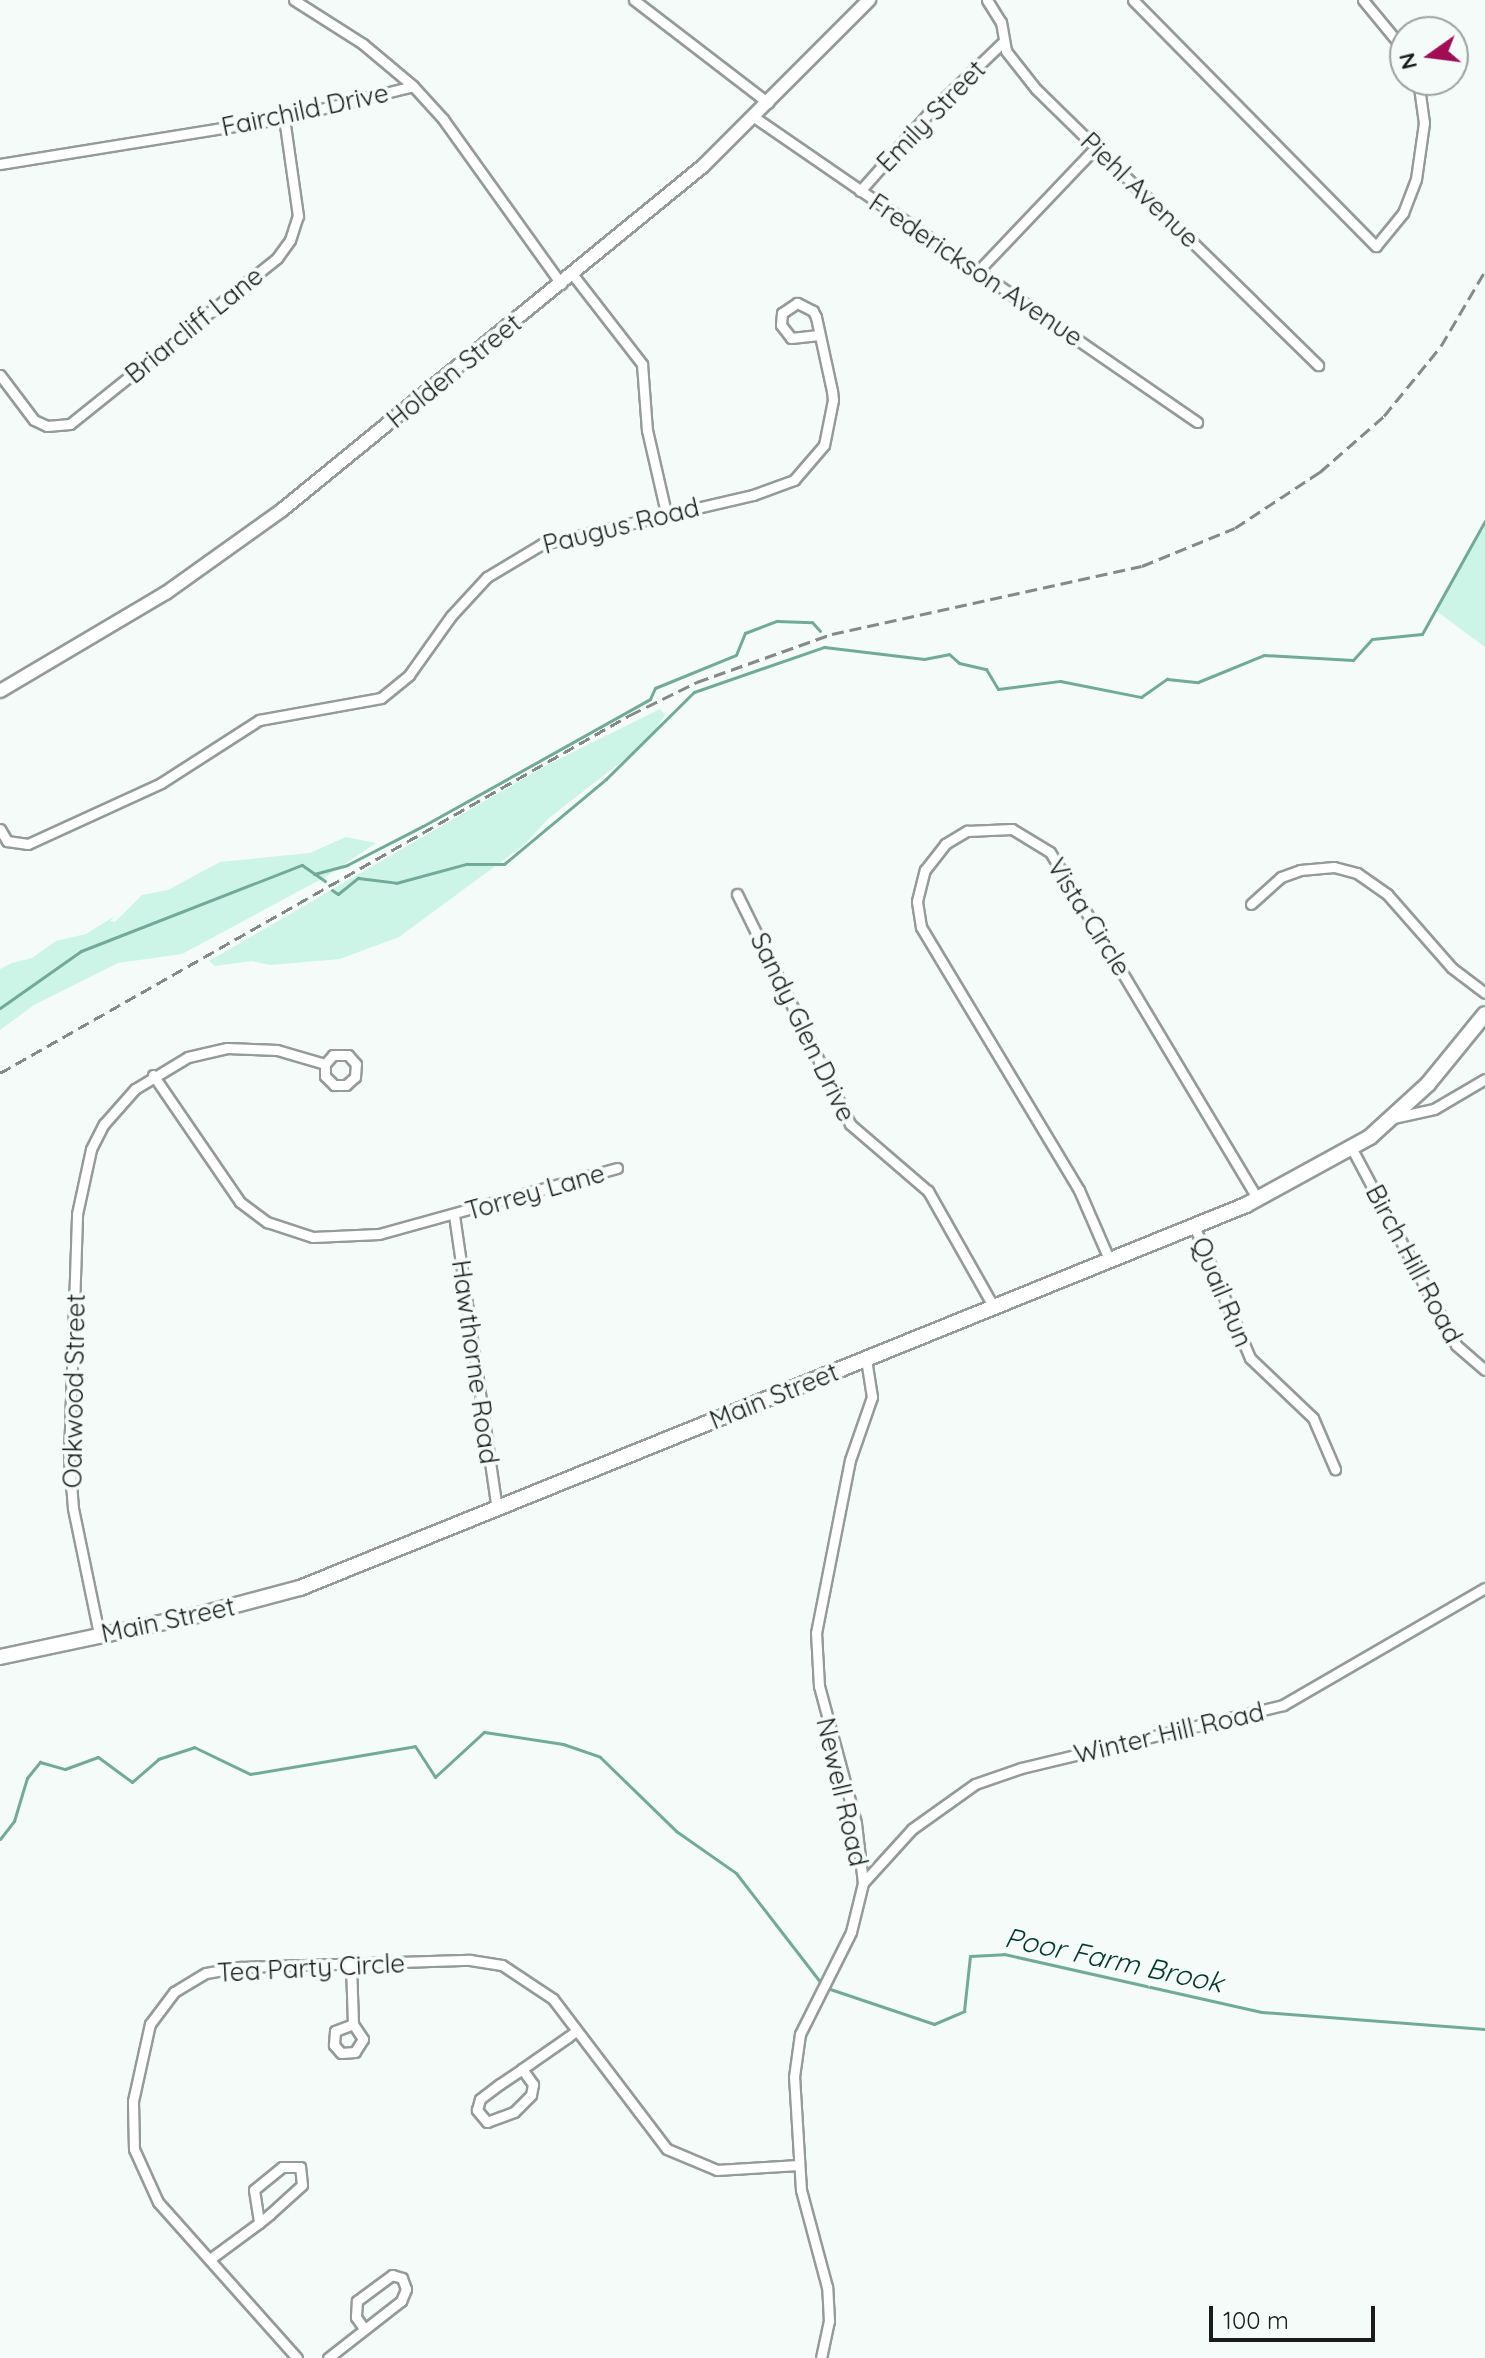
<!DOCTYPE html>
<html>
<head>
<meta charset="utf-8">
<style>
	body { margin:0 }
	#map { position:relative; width:1485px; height:2358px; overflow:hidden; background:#f4fbf8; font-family:Quicksand,sans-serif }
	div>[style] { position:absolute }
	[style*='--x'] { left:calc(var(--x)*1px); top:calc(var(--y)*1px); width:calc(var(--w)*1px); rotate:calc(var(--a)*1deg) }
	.green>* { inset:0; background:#ccf4e7 }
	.stream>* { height:3px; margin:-1.5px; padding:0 1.5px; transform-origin:1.5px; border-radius:1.5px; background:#71aa99 }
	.roads { filter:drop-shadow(2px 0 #949b98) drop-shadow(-2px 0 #949b98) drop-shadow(0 2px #949b98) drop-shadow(0 -2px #949b98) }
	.minor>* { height:9px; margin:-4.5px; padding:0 4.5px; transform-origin:4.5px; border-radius:4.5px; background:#fff }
	.secondary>* { height:12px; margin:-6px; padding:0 6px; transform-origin:6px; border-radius:6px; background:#fff }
	.primary>* { height:14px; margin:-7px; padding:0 7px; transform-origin:7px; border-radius:7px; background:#fff }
	.rail>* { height:3px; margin-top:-1.5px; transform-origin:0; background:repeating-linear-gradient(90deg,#858987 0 12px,transparent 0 18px) }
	span { translate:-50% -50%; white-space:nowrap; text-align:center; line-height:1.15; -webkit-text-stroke:8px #f4fbf8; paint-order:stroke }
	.street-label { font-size:26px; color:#1a1c1b }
	.water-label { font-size:28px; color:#00372b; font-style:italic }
	.north { position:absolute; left:1389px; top:16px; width:80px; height:80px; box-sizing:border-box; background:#f4fbf8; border:2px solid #9da2a0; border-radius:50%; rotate:256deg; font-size:22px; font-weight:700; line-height:32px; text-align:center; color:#1a1c1b }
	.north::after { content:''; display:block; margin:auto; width:28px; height:36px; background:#a00d54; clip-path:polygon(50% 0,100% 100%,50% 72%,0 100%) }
	.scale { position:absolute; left:1209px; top:2306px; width:166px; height:36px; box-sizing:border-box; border:4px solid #1a1c1b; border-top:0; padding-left:10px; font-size:24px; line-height:28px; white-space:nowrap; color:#1a1c1b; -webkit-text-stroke:6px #f4fbf8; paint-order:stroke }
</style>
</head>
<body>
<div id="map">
	<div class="green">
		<div style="clip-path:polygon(1485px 526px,1485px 647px,1435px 610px)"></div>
		<div style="clip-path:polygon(660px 709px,665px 715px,648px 741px,549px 818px,524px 845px,399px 937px,340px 959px,270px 965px,252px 961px,215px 966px,209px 961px,545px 766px)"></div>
		<div style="clip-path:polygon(346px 837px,376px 843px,327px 876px,182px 954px,118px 963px,34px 1005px,0 1030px,0 969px,12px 963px,32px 958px,56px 941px,86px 934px,115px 916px,110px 921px,115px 922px,142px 895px,168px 890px,220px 862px,310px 853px)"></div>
	</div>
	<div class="stream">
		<div style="--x:314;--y:874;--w:34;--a:-15"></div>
		<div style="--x:347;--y:865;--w:85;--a:-27.2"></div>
		<div style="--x:423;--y:826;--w:260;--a:-29.2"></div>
		<div style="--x:650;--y:699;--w:12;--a:-66"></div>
		<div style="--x:655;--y:688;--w:87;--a:-22.2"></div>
		<div style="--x:736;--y:655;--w:24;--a:-68"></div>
		<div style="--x:745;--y:633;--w:34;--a:-21"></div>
		<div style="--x:777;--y:621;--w:35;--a:2"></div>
		<div style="--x:812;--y:622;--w:12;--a:48"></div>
		<div style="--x:332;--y:890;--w:7;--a:34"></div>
		<div style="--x:338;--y:894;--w:26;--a:-39"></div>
		<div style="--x:358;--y:878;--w:38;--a:7"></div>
		<div style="--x:396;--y:883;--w:73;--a:-15.2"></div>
		<div style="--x:466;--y:864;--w:38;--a:0"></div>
		<div style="--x:504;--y:864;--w:133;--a:-39.8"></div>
		<div style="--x:606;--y:779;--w:124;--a:-44.7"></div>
		<div style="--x:694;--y:692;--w:138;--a:-19.1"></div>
		<div style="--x:824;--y:647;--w:101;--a:6.8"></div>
		<div style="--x:924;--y:659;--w:25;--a:-11"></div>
		<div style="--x:949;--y:654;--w:13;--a:42"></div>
		<div style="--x:959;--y:663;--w:28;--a:13"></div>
		<div style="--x:986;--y:669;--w:23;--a:59"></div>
		<div style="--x:998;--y:689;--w:63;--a:-7.4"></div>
		<div style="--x:1060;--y:681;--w:83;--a:11.2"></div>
		<div style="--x:1141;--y:697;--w:32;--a:-35"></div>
		<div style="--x:1167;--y:679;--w:31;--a:6"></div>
		<div style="--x:1198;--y:682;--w:71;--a:-22.2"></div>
		<div style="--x:1264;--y:655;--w:89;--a:3.2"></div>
		<div style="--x:1353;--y:660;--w:28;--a:-48"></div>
		<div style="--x:1372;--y:639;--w:50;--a:-5.7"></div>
		<div style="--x:1422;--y:634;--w:129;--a:-60.9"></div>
		<div style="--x:0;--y:1008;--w:99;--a:-35.1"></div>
		<div style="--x:81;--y:951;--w:237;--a:-21.3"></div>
		<div style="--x:302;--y:865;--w:28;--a:35"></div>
		<div style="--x:0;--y:1839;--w:23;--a:-52"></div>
		<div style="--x:14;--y:1821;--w:45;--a:-73.2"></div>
		<div style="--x:27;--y:1778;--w:21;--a:-51"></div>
		<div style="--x:40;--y:1762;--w:26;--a:16"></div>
		<div style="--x:65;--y:1769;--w:35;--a:-20"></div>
		<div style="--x:98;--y:1757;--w:42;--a:36.3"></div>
		<div style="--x:132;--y:1782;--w:35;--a:-41"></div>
		<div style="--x:158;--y:1759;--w:38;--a:-18"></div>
		<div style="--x:194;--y:1747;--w:62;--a:25.7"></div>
		<div style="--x:250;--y:1774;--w:167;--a:-9.6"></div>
		<div style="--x:415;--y:1746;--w:37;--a:57"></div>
		<div style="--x:435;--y:1777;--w:67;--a:-42.6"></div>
		<div style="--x:484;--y:1732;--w:80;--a:8.6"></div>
		<div style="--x:563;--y:1744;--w:39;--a:19"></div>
		<div style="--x:600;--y:1757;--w:106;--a:44.2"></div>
		<div style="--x:676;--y:1831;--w:73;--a:35"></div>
		<div style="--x:736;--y:1873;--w:139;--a:52.3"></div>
		<div style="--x:827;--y:1988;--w:113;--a:18.6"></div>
		<div style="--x:934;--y:2024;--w:33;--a:-23"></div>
		<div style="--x:964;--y:2011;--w:55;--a:-83.8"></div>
		<div style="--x:970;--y:1956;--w:34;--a:-3"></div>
		<div style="--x:1004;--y:1954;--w:264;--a:12.7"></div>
		<div style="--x:1262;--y:2012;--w:224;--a:4.4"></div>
	</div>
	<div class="roads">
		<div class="minor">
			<div style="--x:294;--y:0;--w:82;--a:32.5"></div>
			<div style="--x:363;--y:44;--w:65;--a:40"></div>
			<div style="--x:634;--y:0;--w:169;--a:37.5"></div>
			<div style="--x:987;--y:0;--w:26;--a:58"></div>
			<div style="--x:1001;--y:22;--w:29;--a:80"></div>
			<div style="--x:1006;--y:51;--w:48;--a:51.7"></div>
			<div style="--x:1036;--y:89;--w:395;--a:44.4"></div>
			<div style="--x:1133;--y:0;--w:346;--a:45.4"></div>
			<div style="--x:1376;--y:246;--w:43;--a:-50.7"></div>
			<div style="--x:1403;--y:213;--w:36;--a:-69"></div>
			<div style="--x:1416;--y:179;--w:57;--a:-81.9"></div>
			<div style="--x:1424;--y:123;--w:43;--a:-97.9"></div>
			<div style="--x:1363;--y:0;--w:66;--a:50.5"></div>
			<div style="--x:754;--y:117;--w:538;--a:34.55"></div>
			<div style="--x:0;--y:164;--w:288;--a:-9.2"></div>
			<div style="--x:284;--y:118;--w:133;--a:-13.9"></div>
			<div style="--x:413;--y:86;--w:45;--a:47.7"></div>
			<div style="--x:443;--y:119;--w:203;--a:54.4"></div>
			<div style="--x:860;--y:191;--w:103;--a:-48.6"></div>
			<div style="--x:928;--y:114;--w:105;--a:-43.8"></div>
			<div style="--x:978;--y:271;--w:170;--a:-46.4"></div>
			<div style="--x:573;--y:275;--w:113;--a:52.2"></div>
			<div style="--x:642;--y:364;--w:66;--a:85.7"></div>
			<div style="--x:647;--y:430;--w:85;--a:77.1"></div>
			<div style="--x:0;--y:375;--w:56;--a:52.9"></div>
			<div style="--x:34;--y:420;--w:14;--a:25"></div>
			<div style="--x:47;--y:426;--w:23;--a:-5"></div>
			<div style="--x:70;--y:424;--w:265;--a:-38.7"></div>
			<div style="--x:277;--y:258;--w:22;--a:-54"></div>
			<div style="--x:290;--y:240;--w:25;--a:-72"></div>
			<div style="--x:298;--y:216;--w:99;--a:-98.1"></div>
			<div style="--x:0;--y:829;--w:14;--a:60"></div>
			<div style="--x:7;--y:841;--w:21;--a:8"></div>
			<div style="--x:28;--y:844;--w:146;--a:-24.6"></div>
			<div style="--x:161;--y:783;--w:117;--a:-32.7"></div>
			<div style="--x:259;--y:720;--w:124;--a:-10.2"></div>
			<div style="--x:381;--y:698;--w:36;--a:-39"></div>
			<div style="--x:409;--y:675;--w:72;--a:-54.6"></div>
			<div style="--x:451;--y:616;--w:53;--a:-47.3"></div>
			<div style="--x:487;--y:577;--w:64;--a:-31"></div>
			<div style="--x:542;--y:544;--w:217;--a:-13.1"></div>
			<div style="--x:753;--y:495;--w:44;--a:-20.1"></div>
			<div style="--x:794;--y:480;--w:46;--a:-49.4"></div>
			<div style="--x:824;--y:445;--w:46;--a:-78.7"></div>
			<div style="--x:833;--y:400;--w:9;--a:-96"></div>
			<div style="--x:832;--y:391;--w:76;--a:-102.2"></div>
			<div style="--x:816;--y:317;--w:7;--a:-117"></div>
			<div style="--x:813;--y:311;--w:18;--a:-153"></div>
			<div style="--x:797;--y:303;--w:18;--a:146"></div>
			<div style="--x:782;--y:313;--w:12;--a:95"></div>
			<div style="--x:781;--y:325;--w:16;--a:52"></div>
			<div style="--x:791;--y:338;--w:28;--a:-6"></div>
			<div style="--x:737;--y:894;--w:256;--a:63.8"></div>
			<div style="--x:850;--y:1124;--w:103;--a:40.7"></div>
			<div style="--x:928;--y:1191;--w:130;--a:60.5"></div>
			<div style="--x:1251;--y:904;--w:40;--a:-42"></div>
			<div style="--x:1281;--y:877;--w:20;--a:-20"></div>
			<div style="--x:1300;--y:870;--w:34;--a:-5"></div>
			<div style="--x:1334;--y:867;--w:24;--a:15"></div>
			<div style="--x:1357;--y:873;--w:37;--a:35"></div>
			<div style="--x:1387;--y:894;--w:98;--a:48.7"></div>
			<div style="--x:1452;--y:968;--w:41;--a:37.1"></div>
			<div style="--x:153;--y:1075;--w:154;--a:55.6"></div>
			<div style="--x:240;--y:1202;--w:34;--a:37"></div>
			<div style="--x:267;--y:1222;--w:48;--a:18.1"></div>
			<div style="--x:313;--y:1237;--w:66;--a:-2.6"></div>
			<div style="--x:379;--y:1234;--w:247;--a:-15.5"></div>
			<div style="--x:1393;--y:1118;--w:42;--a:-12.4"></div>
			<div style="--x:1434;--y:1109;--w:59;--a:-30.5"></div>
			<div style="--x:1352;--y:1149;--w:222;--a:62"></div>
			<div style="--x:1456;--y:1345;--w:38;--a:41"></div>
			<div style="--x:454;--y:1215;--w:297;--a:81.7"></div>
			<div style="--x:1194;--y:1226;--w:143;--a:67"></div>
			<div style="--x:1250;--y:1358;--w:87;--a:43.6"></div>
			<div style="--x:1313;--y:1418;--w:56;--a:66.7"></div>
			<div style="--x:1109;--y:1259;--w:75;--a:-113.5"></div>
			<div style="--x:1079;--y:1190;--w:307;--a:-121"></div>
			<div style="--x:921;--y:927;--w:26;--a:-99"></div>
			<div style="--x:917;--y:901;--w:32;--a:-76"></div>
			<div style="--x:925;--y:870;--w:33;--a:-52"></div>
			<div style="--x:945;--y:844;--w:26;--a:-31"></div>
			<div style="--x:967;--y:831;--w:45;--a:-2.5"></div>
			<div style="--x:1012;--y:829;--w:44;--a:31.2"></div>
			<div style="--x:1050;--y:852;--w:405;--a:59.1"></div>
			<div style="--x:99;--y:1634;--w:129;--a:-101.7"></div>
			<div style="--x:73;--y:1508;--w:50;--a:-94.6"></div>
			<div style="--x:69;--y:1458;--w:244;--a:-88.1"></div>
			<div style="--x:77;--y:1214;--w:66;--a:-77.8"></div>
			<div style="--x:91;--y:1149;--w:28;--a:-63"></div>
			<div style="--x:104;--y:1124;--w:47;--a:-48.5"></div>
			<div style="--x:135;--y:1089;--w:62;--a:-31.1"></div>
			<div style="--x:188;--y:1057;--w:40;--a:-13"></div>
			<div style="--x:227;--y:1048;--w:50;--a:2.3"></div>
			<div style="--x:277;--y:1050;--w:50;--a:16.3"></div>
			<div style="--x:325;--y:1064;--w:12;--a:90"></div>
			<div style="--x:325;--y:1076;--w:13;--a:45"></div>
			<div style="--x:334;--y:1085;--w:12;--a:0"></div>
			<div style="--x:346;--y:1085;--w:12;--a:-42"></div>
			<div style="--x:355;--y:1077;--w:13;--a:-86"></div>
			<div style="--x:356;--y:1064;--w:12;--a:-132"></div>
			<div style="--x:348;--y:1055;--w:15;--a:180"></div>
			<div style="--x:333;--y:1055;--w:12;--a:132"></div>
			<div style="--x:863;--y:1883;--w:73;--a:-47.8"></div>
			<div style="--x:912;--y:1829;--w:77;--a:-35.5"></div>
			<div style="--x:975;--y:1784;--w:49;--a:-19.2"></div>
			<div style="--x:1021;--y:1768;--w:269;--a:-13.5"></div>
			<div style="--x:1283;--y:1705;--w:233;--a:-30.1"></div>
			<div style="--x:351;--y:1964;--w:60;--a:88.1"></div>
			<div style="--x:353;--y:2024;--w:18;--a:56"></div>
			<div style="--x:363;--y:2039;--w:15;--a:122"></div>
			<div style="--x:355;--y:2052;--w:14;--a:176"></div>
			<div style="--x:341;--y:2053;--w:11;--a:-131"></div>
			<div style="--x:334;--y:2045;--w:14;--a:-86"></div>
			<div style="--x:335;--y:2031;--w:19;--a:-21"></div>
			<div style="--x:522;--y:2069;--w:19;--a:54"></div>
			<div style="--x:533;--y:2084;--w:11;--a:100"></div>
			<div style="--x:531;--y:2095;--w:24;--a:135"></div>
			<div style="--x:514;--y:2112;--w:29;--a:160"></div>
			<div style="--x:487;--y:2122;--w:16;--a:-130"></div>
			<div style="--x:477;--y:2110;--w:11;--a:-75"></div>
			<div style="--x:480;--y:2099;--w:25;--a:-37"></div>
			<div style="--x:500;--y:2084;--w:27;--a:-34"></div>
			<div style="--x:522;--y:2069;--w:56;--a:-34.8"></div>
			<div style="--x:568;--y:2037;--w:10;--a:-37"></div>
			<div style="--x:210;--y:2259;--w:61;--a:-36.3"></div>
			<div style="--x:259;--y:2223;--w:14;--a:-39"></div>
			<div style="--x:270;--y:2214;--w:43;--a:-42.2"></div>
			<div style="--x:302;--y:2185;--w:18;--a:-96"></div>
			<div style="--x:300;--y:2167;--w:18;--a:180"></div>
			<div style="--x:282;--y:2167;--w:36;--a:141"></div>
			<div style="--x:254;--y:2190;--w:33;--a:81"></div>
			<div style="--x:297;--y:2358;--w:209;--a:-131.7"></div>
			<div style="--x:158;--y:2202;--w:58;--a:-114.4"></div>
			<div style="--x:134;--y:2149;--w:48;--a:-91.2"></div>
			<div style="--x:133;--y:2101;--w:79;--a:-77.6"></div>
			<div style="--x:150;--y:2024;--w:40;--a:-53"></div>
			<div style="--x:174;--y:1992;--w:37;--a:-31"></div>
			<div style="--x:206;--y:1973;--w:36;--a:-10"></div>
			<div style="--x:241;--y:1967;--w:229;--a:-1.8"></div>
			<div style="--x:470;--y:1960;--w:32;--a:9"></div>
			<div style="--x:502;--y:1965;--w:61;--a:33.7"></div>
			<div style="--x:553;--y:1999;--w:188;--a:52.8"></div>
			<div style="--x:667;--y:2149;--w:54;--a:22.8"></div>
			<div style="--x:717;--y:2170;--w:81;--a:-3.5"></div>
			<div style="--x:328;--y:2358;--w:93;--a:-38"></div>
			<div style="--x:401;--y:2301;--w:13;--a:-67"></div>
			<div style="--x:406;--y:2289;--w:12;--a:-110"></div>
			<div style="--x:402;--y:2278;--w:10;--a:-163"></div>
			<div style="--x:392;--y:2275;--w:44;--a:143.4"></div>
			<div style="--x:357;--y:2301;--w:16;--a:94"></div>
			<div style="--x:356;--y:2317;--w:14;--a:56"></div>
			<div style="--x:821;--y:2358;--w:38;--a:-78"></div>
			<div style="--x:829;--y:2321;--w:34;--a:-93"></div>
			<div style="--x:827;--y:2287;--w:100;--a:-105"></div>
			<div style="--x:801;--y:2190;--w:113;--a:-93.5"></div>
			<div style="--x:794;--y:2077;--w:43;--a:-82.1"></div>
			<div style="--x:800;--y:2034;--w:114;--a:-63.4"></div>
			<div style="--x:851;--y:1932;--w:50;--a:-76.2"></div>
			<div style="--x:863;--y:1883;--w:60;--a:-96.7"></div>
			<div style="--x:856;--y:1823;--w:142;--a:-105.1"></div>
			<div style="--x:819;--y:1686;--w:53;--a:-93.2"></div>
			<div style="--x:816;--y:1633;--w:176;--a:-78.9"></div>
			<div style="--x:850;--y:1460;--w:67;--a:-70.8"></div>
			<div style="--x:872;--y:1397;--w:38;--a:-99"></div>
		</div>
		<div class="secondary">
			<div style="--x:0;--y:691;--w:193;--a:-30.6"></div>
			<div style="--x:166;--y:593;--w:143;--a:-35.6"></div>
			<div style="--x:282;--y:510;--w:544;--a:-39.25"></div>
			<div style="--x:703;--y:166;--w:235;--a:-45"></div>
		</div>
		<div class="primary">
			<div style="--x:0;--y:1657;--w:207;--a:-12"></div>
			<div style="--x:202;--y:1614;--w:101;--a:-14.9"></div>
			<div style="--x:300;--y:1588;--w:1021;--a:-22.04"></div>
			<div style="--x:1246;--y:1205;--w:141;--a:-28.7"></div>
			<div style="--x:1370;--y:1137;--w:79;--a:-42.4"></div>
			<div style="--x:1428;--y:1084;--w:90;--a:-50.8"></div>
		</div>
	</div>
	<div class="rail">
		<div style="--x:0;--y:1073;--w:725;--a:-29.61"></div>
		<div style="--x:630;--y:715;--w:75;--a:-26.2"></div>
		<div style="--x:697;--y:682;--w:143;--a:-19.6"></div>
		<div style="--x:832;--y:634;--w:317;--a:-12.4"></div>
		<div style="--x:1142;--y:566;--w:100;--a:-22.2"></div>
		<div style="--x:1235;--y:528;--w:102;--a:-33.4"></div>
		<div style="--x:1320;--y:472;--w:85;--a:-41.2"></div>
		<div style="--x:1384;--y:416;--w:90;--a:-50.8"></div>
		<div style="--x:1441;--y:346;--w:87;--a:-59.6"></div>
	</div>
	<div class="street-label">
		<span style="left:305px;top:110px;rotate:-12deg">Fairchild Drive</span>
		<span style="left:931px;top:116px;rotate:-46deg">Emily Street</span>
		<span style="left:1140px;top:190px;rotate:44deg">Piehl Avenue</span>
		<span style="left:976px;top:270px;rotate:34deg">Frederickson Avenue</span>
		<span style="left:194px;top:325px;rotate:-39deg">Briarcliff Lane</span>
		<span style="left:454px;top:371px;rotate:-39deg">Holden Street</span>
		<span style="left:621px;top:526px;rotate:-14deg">Paugus Road</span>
		<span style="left:1089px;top:917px;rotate:58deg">Vista Circle</span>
		<span style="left:803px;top:1027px;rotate:64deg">Sandy Glen Drive</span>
		<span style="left:535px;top:1192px;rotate:-16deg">Torrey Lane</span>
		<span style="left:1414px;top:1264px;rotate:62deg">Birch Hill Road</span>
		<span style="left:1222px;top:1292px;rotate:67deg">Quail Run</span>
		<span style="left:475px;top:1362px;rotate:82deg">Hawthorne Road</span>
		<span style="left:74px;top:1391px;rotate:-89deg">Oakwood Street</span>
		<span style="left:774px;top:1396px;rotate:-22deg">Main Street</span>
		<span style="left:168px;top:1620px;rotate:-12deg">Main Street</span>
		<span style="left:1169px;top:1733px;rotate:-13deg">Winter Hill Road</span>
		<span style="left:842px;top:1792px;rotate:77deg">Newell Road</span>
		<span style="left:311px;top:1968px;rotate:-3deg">Tea Party Circle</span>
	</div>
	<div class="water-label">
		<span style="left:1114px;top:1960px;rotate:12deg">Poor Farm Brook</span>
	</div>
	<div class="north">N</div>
	<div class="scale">100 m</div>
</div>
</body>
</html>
